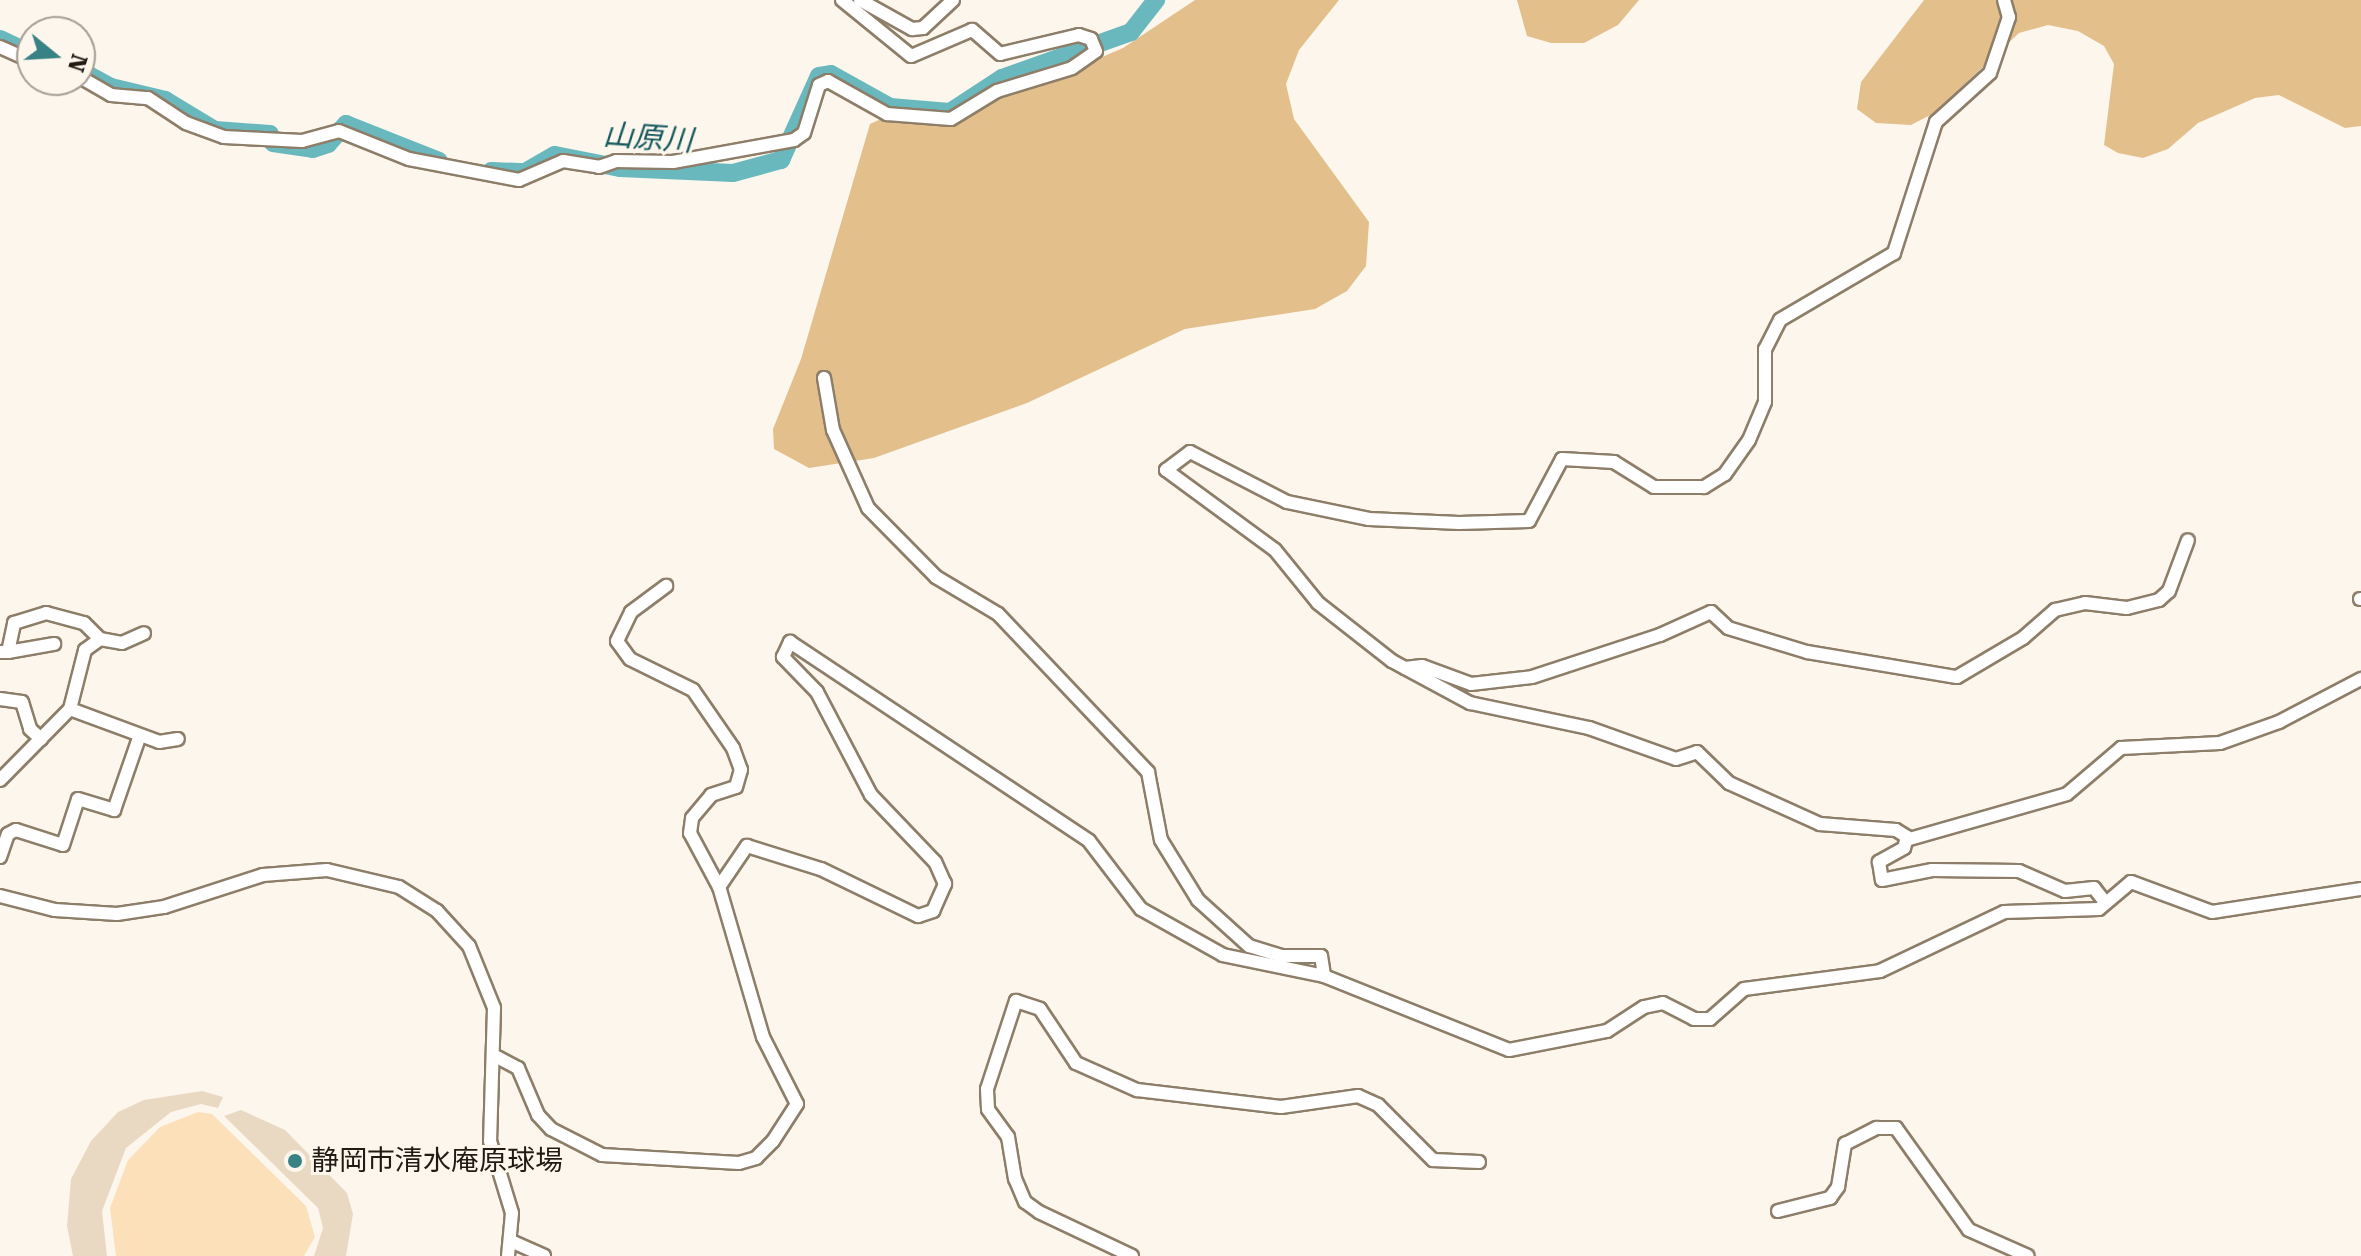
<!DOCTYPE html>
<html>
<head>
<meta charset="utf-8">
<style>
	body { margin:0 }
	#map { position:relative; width:2361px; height:1256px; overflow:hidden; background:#fdf6ed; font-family:"Roboto Serif","Noto Sans JP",serif }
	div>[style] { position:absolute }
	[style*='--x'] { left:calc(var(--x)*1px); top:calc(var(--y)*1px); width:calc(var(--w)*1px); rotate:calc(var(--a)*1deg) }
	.green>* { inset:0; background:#fce0ba }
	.forest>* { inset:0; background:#e3bf8c }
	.river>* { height:18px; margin:-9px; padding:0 9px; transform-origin:9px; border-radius:9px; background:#69b8bd }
	.building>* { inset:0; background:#ead9c2 }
	.roads { filter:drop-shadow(2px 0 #8d7e69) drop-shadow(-2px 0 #8d7e69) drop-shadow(0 2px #8d7e69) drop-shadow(0 -2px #8d7e69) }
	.minor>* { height:12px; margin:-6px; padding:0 6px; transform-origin:6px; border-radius:6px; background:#fff }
	.dots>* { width:22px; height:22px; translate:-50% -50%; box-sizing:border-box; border:4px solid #fdf6ed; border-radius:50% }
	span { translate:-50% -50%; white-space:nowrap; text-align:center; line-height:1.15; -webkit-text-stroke:6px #fdf6ed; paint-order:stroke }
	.poi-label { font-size:28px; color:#211b13 }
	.left { translate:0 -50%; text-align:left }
	.water-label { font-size:30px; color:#12575b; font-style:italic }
	.north { position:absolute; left:16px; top:16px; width:80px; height:80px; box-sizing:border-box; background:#fdf6ed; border:2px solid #a59e96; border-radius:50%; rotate:108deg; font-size:22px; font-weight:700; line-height:32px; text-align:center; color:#211b13 }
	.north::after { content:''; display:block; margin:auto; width:28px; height:36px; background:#388185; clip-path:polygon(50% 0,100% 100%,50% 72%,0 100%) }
</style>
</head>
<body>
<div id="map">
	<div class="green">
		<div style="clip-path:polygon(198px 1112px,212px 1114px,306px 1206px,315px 1237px,304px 1256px,116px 1256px,110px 1208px,128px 1160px,160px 1127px)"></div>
	</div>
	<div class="forest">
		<div style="clip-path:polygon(1195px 0,1339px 0,1299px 50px,1286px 84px,1294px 119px,1369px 222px,1366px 266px,1347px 291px,1315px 309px,1185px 329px,1027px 403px,874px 458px,809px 468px,774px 449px,773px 429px,801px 359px,870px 124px,892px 114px,1013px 95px,1123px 48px)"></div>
		<div style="clip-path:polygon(1517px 0,1639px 0,1618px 25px,1584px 43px,1551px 43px,1527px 36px)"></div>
		<div style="clip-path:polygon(1924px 0,2361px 0,2361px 126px,2345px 128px,2279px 95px,2255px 98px,2198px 123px,2168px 149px,2143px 158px,2118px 153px,2104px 145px,2114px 64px,2104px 46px,2078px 31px,2048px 25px,2019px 33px,1934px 113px,1911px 125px,1876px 123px,1857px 109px,1861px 82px)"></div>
	</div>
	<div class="river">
		<div style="--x:0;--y:39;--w:35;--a:25"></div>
		<div style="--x:80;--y:70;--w:35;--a:29"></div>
		<div style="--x:111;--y:87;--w:56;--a:13.5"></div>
		<div style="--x:165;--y:100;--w:58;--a:31"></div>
		<div style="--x:215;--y:130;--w:55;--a:4.2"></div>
		<div style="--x:270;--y:134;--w:9;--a:72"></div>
		<div style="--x:273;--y:143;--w:40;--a:8.5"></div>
		<div style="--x:313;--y:149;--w:16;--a:-18"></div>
		<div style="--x:328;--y:144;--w:27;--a:-48"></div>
		<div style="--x:346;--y:124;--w:100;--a:21.7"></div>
		<div style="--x:491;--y:171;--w:34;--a:2"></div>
		<div style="--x:525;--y:172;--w:34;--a:-30"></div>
		<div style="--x:555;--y:155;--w:66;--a:11.3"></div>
		<div style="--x:620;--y:168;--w:113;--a:2.5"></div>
		<div style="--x:733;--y:173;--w:50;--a:-15.2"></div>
		<div style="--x:781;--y:160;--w:92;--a:-65.7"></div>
		<div style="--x:819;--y:76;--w:12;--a:-9"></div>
		<div style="--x:831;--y:74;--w:68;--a:29.2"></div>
		<div style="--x:890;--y:107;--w:60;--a:4.8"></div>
		<div style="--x:950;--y:112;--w:62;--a:-33.2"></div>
		<div style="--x:1002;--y:78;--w:137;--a:-19.6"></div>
		<div style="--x:1131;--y:32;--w:41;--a:-52"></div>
	</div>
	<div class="building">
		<div style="clip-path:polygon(202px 1091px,223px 1097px,218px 1108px,201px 1104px,171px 1112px,126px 1148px,102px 1211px,107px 1256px,73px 1256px,67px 1226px,71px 1179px,91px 1141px,118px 1112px,144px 1100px)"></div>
		<div style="clip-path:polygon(241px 1110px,285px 1130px,347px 1193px,353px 1214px,346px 1256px,314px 1256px,323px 1228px,318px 1208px,224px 1116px)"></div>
	</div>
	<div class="roads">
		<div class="minor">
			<div style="--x:860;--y:0;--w:60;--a:29.1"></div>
			<div style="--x:912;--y:29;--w:11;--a:-5"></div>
			<div style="--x:923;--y:28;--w:41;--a:-43"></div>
			<div style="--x:2004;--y:0;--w:18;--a:74"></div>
			<div style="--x:2009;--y:17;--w:59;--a:108.7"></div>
			<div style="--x:1990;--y:73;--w:73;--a:137.8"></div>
			<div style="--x:1936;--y:122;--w:138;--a:107.8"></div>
			<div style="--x:1894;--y:253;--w:132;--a:149.6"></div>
			<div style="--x:1780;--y:320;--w:33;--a:117"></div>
			<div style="--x:1765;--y:349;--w:53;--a:90"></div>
			<div style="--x:1765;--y:402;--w:41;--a:112.8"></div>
			<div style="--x:1749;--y:440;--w:42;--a:125.2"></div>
			<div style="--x:1725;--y:474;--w:25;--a:148"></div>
			<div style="--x:1704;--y:487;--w:50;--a:180"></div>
			<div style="--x:1654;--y:487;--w:47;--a:-148"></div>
			<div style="--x:1614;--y:462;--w:52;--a:-176.7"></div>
			<div style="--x:1562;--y:459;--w:70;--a:118"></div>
			<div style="--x:1529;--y:521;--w:70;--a:178.4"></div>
			<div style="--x:1459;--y:523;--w:90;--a:-177.5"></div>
			<div style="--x:1369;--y:519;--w:84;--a:-168.3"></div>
			<div style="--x:1287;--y:502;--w:109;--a:-152.7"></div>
			<div style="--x:1190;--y:452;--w:30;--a:143"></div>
			<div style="--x:1166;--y:470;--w:135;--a:36.3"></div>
			<div style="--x:1275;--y:550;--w:68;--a:50.9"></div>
			<div style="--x:1318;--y:603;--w:94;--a:38.1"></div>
			<div style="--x:1392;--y:661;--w:89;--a:28.3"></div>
			<div style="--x:1470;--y:703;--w:122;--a:11.9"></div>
			<div style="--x:1589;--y:728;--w:92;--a:19.6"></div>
			<div style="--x:1676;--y:759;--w:22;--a:-18"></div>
			<div style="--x:1697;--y:752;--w:45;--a:44.1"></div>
			<div style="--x:1729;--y:783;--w:100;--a:24.3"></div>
			<div style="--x:1820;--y:824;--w:76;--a:4.5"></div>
			<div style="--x:1896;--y:830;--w:13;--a:32"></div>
			<div style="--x:1907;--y:837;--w:11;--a:105"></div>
			<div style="--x:1904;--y:848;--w:29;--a:151"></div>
			<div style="--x:1879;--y:862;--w:18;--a:81"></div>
			<div style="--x:1882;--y:880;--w:51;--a:-11.3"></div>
			<div style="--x:1932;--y:870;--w:87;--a:0.7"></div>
			<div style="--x:2019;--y:871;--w:50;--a:23.5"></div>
			<div style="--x:2065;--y:891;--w:29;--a:-6"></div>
			<div style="--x:2094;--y:888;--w:16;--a:52"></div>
			<div style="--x:0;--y:47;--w:35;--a:24"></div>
			<div style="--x:80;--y:77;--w:36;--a:30"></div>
			<div style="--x:111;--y:95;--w:37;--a:5"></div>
			<div style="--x:148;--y:98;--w:45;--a:33.3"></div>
			<div style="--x:186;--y:123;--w:40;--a:20.2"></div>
			<div style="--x:224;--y:137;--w:78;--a:2.9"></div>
			<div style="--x:302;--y:141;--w:38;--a:-15"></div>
			<div style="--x:339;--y:131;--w:75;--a:21.8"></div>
			<div style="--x:409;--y:159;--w:112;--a:10.8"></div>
			<div style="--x:519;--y:180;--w:48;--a:-23.4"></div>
			<div style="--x:563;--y:161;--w:36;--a:9"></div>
			<div style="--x:599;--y:167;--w:18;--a:-19"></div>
			<div style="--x:616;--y:161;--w:57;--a:1"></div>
			<div style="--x:673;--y:162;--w:123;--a:-10.3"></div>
			<div style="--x:794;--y:140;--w:12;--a:-35"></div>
			<div style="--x:804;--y:133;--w:50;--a:-72.6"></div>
			<div style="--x:819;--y:85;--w:10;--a:-24"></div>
			<div style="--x:828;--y:81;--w:68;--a:29.2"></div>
			<div style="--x:887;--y:114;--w:64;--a:4.5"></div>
			<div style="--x:951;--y:119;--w:54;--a:-31.3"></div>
			<div style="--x:997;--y:91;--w:78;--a:-17"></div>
			<div style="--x:1072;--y:68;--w:29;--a:-35"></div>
			<div style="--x:1096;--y:51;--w:13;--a:-113"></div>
			<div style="--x:1091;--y:39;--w:13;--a:-162"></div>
			<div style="--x:1079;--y:35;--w:81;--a:166.5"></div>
			<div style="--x:1000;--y:54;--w:37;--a:-139"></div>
			<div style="--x:972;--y:30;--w:66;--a:156.9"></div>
			<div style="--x:911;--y:56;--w:89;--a:-140.9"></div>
			<div style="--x:824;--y:378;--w:53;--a:80.2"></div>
			<div style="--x:833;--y:430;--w:85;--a:65.8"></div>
			<div style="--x:868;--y:508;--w:97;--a:45.4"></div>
			<div style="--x:936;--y:577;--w:72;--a:30.8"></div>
			<div style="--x:998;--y:614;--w:218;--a:46.5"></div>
			<div style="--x:1148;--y:772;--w:69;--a:79.2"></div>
			<div style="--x:1161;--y:840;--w:70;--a:58.3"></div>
			<div style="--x:1198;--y:900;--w:69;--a:42"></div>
			<div style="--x:1249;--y:946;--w:34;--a:17"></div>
			<div style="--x:1282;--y:956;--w:39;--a:0"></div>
			<div style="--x:1321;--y:956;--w:20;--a:81"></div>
			<div style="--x:2360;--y:599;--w:1;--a:0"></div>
			<div style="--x:0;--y:652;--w:8;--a:0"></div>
			<div style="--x:8;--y:652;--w:30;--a:-78"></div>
			<div style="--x:14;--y:623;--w:34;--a:-17"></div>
			<div style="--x:46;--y:613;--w:39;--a:15"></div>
			<div style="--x:84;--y:623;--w:23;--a:45"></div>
			<div style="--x:8;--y:652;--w:47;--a:-9.9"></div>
			<div style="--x:1405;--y:668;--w:17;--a:-7"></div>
			<div style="--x:1422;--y:666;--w:52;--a:20.2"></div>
			<div style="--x:1471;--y:684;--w:61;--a:-6.5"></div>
			<div style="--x:1532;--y:677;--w:135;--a:-18.2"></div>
			<div style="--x:1660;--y:635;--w:56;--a:-24.3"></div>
			<div style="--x:1711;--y:612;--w:23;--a:43"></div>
			<div style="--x:1728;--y:628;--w:83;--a:16.9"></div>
			<div style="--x:1807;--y:652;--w:152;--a:9.5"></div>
			<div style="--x:1957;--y:677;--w:77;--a:-30.6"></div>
			<div style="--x:2023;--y:638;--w:43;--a:-41.2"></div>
			<div style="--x:2055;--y:610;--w:31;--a:-13"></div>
			<div style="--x:2085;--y:603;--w:42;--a:6.8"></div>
			<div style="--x:2127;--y:608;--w:33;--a:-14"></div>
			<div style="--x:2159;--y:600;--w:13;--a:-42"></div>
			<div style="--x:2169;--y:591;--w:54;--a:-69.6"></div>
			<div style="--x:0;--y:699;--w:22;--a:8"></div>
			<div style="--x:22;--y:702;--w:28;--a:73"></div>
			<div style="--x:30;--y:729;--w:15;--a:42"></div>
			<div style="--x:70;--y:709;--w:61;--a:-75.7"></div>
			<div style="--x:85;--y:650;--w:19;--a:-36"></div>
			<div style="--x:100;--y:639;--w:22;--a:10"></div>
			<div style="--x:122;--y:643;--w:24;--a:-24"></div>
			<div style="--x:0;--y:780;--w:100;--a:-45.4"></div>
			<div style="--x:70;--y:709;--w:95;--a:20.3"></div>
			<div style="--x:159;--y:742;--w:19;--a:-9"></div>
			<div style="--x:1906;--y:840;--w:167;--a:-15.9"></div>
			<div style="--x:2067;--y:794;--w:71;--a:-40.4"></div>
			<div style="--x:2121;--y:748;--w:99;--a:-2.9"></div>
			<div style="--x:2220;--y:743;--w:63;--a:-19.6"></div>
			<div style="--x:2279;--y:722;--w:93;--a:-27.7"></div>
			<div style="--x:0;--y:857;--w:24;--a:-71"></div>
			<div style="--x:8;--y:834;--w:9;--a:-27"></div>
			<div style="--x:16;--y:830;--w:49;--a:17.7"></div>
			<div style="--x:63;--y:845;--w:48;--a:-71.9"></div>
			<div style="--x:78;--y:799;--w:38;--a:17"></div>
			<div style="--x:114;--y:810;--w:79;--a:-70.9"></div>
			<div style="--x:719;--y:887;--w:50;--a:-55.7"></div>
			<div style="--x:747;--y:846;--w:77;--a:17.3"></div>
			<div style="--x:821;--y:869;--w:108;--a:25.9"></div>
			<div style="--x:918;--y:916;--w:16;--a:-18"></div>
			<div style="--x:933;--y:911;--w:30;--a:-66"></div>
			<div style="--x:945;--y:884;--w:24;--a:-114"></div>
			<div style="--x:935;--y:862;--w:93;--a:-133.7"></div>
			<div style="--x:871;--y:795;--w:116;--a:-117.7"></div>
			<div style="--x:817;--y:692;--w:49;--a:-134.2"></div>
			<div style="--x:783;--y:657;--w:17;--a:-65"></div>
			<div style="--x:790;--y:642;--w:359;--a:33.6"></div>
			<div style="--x:1089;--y:841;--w:86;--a:52.6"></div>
			<div style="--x:1141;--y:909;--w:94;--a:29.3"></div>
			<div style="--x:1223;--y:955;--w:103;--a:11.7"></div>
			<div style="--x:1324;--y:976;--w:199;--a:21.8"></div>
			<div style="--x:1509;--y:1050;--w:100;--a:-11"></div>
			<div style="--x:1607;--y:1031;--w:44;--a:-33"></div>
			<div style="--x:1644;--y:1007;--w:19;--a:-12"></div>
			<div style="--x:1663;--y:1003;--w:35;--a:27"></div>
			<div style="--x:1694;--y:1019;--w:16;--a:0"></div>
			<div style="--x:1710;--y:1019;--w:45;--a:-41.4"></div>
			<div style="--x:1744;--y:989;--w:137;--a:-7.5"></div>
			<div style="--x:1880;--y:971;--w:137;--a:-25.4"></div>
			<div style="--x:2004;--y:912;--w:95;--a:-1.8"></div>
			<div style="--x:2099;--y:909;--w:42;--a:-40.2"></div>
			<div style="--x:2131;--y:882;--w:86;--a:20.3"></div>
			<div style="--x:2212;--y:912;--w:151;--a:-8.8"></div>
			<div style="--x:0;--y:896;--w:57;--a:14.3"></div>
			<div style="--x:55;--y:910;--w:62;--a:3.7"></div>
			<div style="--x:117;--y:914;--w:48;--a:-8.5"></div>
			<div style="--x:164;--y:907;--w:104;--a:-17.9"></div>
			<div style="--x:263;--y:875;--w:64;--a:-4.5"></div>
			<div style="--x:327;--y:870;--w:74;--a:13.3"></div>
			<div style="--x:399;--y:887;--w:45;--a:32.3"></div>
			<div style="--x:437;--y:911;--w:47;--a:47.6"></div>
			<div style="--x:469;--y:946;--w:67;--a:68"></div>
			<div style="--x:494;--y:1008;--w:133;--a:91.7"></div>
			<div style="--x:490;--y:1141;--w:75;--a:73"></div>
			<div style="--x:512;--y:1213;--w:43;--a:95.3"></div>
			<div style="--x:497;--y:1057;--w:24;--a:28"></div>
			<div style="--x:518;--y:1068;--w:51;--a:66.9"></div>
			<div style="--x:538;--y:1115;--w:19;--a:47"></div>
			<div style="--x:551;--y:1129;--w:57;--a:27"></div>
			<div style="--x:602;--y:1155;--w:137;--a:3.3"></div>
			<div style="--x:739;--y:1163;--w:18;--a:-16"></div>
			<div style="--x:756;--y:1158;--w:24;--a:-45"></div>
			<div style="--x:773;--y:1141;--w:44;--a:-57"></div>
			<div style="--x:797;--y:1104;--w:75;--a:-116.9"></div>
			<div style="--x:763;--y:1037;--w:156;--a:-106.3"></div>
			<div style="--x:719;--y:887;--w:61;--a:-118.2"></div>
			<div style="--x:690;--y:833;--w:15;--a:-82"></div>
			<div style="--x:692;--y:818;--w:30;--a:-50"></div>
			<div style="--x:711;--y:795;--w:26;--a:-18"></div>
			<div style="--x:736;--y:787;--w:18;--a:-74"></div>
			<div style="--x:741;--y:770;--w:23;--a:-110"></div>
			<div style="--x:733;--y:748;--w:70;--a:-124.6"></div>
			<div style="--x:693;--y:690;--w:70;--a:-153.8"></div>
			<div style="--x:630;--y:659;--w:22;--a:-126"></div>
			<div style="--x:617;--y:641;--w:32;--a:-64"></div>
			<div style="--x:631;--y:612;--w:44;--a:-36.6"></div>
			<div style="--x:1778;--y:1211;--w:54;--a:-14"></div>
			<div style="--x:1830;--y:1198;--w:14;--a:-54"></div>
			<div style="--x:1838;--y:1187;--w:44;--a:-80.8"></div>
			<div style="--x:1845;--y:1144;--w:36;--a:-27"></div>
			<div style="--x:1877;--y:1128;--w:19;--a:0"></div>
			<div style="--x:1896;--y:1128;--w:125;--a:54.4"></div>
			<div style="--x:1969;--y:1230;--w:64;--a:23.8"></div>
			<div style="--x:513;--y:1242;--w:34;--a:24"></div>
			<div style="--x:1132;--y:1256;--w:103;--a:-154.7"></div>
			<div style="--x:1039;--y:1212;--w:17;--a:-144"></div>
			<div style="--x:1025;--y:1202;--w:25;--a:-113"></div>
			<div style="--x:1015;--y:1179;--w:43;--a:-99.5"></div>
			<div style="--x:1008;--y:1137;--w:34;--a:-126"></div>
			<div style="--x:988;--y:1109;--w:20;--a:-93"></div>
			<div style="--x:987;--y:1089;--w:93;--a:-71.8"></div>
			<div style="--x:1016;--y:1001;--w:25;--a:18"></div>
			<div style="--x:1040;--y:1009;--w:65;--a:56.3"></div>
			<div style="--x:1076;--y:1063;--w:67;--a:23.9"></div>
			<div style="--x:1137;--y:1090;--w:145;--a:6.7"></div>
			<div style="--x:1281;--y:1107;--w:78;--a:-8.1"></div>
			<div style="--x:1358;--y:1096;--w:22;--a:24"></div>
			<div style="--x:1378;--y:1105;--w:78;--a:45"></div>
			<div style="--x:1433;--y:1160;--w:46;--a:2.5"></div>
		</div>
	</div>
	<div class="dots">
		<div style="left:295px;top:1161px;background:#388185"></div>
	</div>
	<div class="poi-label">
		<span class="left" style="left:311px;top:1161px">静岡市清水庵原球場</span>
	</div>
	<div class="water-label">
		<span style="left:648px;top:138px;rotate:4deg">山原川</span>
	</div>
	<div class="north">N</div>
</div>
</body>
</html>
